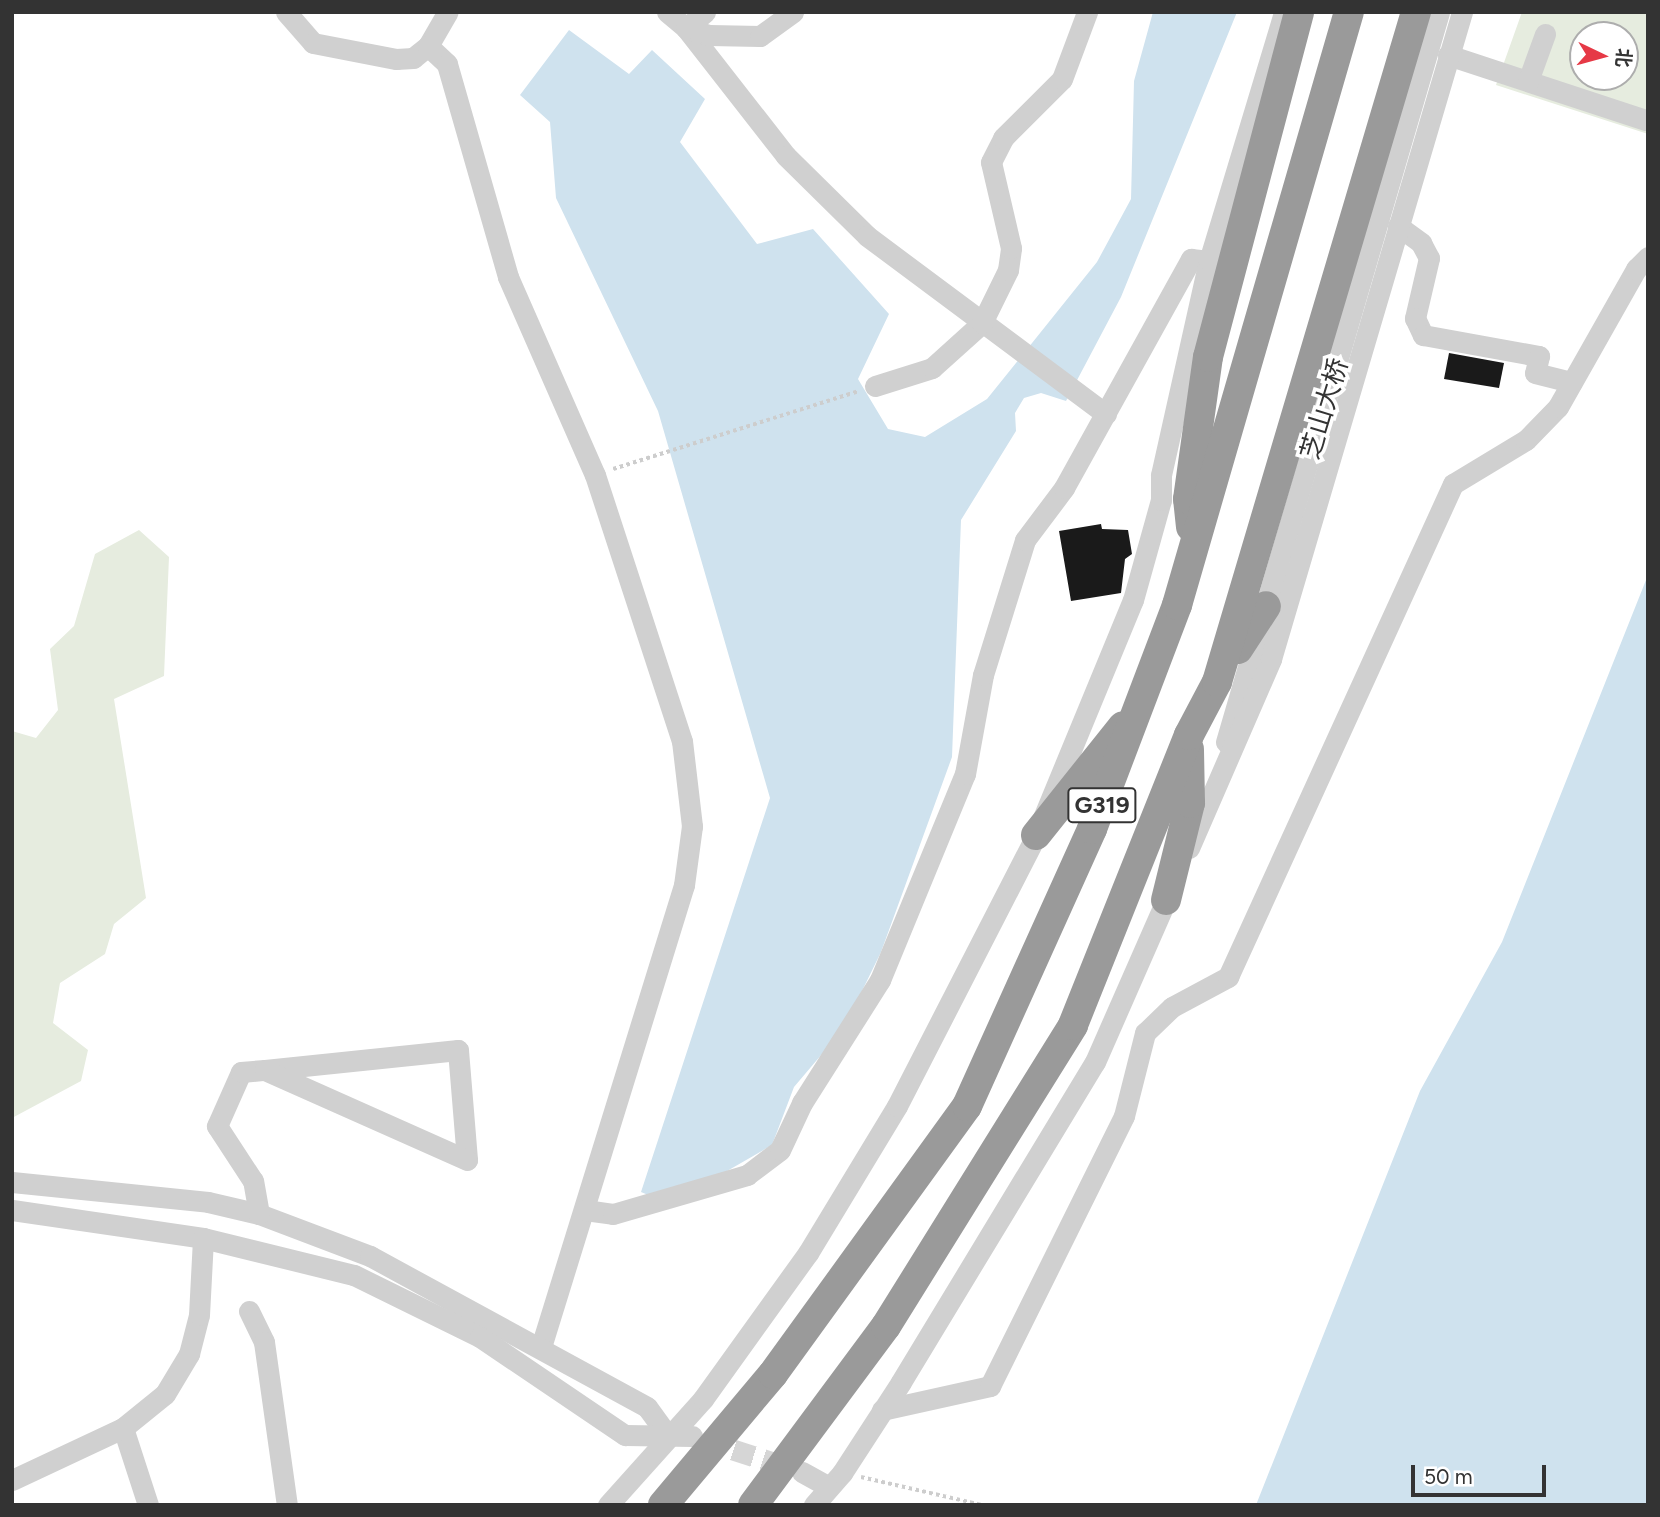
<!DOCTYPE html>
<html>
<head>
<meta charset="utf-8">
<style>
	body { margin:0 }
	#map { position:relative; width:1660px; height:1517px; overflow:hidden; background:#fff; font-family:Figtree,"Noto Sans SC",sans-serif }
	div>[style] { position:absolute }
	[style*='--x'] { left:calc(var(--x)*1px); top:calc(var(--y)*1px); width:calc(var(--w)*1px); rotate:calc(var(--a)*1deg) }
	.green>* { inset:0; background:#e6ecdf }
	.water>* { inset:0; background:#cfe2ee }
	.building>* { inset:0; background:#1a1a1a }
	.minor-tunnel>* { height:21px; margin-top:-10.5px; transform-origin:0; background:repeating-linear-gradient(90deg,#d6d6d6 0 21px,transparent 0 31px) }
	.path>* { height:3.5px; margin-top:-1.75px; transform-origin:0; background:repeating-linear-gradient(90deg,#cdcdcd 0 3.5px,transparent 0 7px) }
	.minor>* { height:21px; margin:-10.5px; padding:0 10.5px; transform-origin:10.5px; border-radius:10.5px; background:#d0d0d0 }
	.highway>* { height:30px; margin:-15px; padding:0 15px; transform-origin:15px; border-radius:15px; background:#9a9a9a }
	span { translate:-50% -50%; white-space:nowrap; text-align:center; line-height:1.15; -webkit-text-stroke:7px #fff; paint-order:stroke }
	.shield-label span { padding:2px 5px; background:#fff; border:2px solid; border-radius:5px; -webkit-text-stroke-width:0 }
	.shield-label { font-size:24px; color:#333; font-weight:700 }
	.street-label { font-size:26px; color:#333 }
	.frame { position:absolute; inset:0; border:14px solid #333; pointer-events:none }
	.north { position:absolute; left:1569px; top:21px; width:70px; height:70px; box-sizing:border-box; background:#fff; border:2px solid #adadad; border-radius:50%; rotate:95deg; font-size:19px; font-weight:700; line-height:28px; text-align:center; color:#333 }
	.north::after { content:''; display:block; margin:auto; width:24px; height:32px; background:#e63946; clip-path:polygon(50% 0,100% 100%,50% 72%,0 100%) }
	.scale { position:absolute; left:1411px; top:1465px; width:135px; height:32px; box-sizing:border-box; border:4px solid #333; border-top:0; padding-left:9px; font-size:21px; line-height:24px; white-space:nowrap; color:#333; -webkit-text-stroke:5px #fff; paint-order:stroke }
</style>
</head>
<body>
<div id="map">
	<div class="green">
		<div style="clip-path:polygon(evenodd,1522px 12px,1648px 12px,1648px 134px,1496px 85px,1522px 12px,1583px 35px,1625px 35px,1625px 77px,1583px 77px,1583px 35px)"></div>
		<div style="clip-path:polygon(139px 530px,169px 557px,164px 676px,114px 699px,146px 898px,114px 924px,105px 954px,60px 983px,53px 1023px,88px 1050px,81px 1081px,12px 1118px,12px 731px,36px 738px,58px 710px,50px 649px,74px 626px,95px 554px)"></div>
	</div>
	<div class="water">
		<div style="clip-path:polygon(1153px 12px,1237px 12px,1121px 297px,1066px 401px,1041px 393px,1024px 398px,1015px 413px,1016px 431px,961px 520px,952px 757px,881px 952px,844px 1028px,794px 1087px,772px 1145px,708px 1182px,653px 1197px,641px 1192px,770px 798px,658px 411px,556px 198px,550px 122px,520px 95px,569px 30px,629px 74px,652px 50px,705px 99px,680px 142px,757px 244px,813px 229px,889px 314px,858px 379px,888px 429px,925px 437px,987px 399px,1097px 262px,1131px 199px,1134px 81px)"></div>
		<div style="clip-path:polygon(1648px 575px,1648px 1505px,1256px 1505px,1420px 1091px,1502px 942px)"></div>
	</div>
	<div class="building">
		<div style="clip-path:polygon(1449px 353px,1504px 363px,1499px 388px,1444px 379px)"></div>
		<div style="clip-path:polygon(1101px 524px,1102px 529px,1128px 530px,1132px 554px,1125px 559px,1121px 593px,1071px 601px,1059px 531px)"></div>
	</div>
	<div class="minor-tunnel">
		<div style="--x:704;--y:1440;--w:94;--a:18"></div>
	</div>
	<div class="path">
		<div style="--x:613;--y:469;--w:258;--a:-17.6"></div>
		<div style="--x:861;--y:1477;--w:124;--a:13"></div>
	</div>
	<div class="minor">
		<div style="--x:286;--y:12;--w:41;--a:48.9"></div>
		<div style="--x:313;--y:43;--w:85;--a:10.9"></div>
		<div style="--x:396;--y:59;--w:17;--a:-3"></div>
		<div style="--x:413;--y:58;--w:19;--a:-39"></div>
		<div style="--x:428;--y:46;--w:39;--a:-60"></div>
		<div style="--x:667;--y:12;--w:25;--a:40"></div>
		<div style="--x:686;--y:28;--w:162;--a:52"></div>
		<div style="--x:786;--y:156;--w:114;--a:44.6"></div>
		<div style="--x:867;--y:236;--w:298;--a:36.7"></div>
		<div style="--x:686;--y:28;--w:24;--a:17"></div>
		<div style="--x:709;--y:35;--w:51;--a:1.1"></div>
		<div style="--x:760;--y:36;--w:41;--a:-36"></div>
		<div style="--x:686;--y:28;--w:25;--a:-40"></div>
		<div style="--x:428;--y:46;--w:26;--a:43"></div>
		<div style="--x:447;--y:64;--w:222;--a:74"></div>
		<div style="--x:508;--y:277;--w:216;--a:66.3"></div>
		<div style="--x:595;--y:475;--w:280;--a:71.9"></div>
		<div style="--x:682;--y:741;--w:86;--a:83.3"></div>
		<div style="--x:692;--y:826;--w:60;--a:97.7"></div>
		<div style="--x:684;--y:885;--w:485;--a:107.2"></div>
		<div style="--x:1448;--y:55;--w:208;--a:18.2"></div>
		<div style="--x:1528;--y:81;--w:50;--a:-70.1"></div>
		<div style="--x:1398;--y:226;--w:29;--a:36"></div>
		<div style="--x:1421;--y:243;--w:17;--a:62"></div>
		<div style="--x:1429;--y:258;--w:62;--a:103.1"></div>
		<div style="--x:1415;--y:318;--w:19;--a:65"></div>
		<div style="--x:1423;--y:335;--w:118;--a:10.3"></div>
		<div style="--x:1539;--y:356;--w:17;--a:103"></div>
		<div style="--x:1535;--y:373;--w:38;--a:14"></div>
		<div style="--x:875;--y:386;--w:60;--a:-17.5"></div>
		<div style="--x:932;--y:368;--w:67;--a:-42"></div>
		<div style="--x:982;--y:323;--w:59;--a:-63.9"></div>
		<div style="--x:1008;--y:270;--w:22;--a:-82"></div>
		<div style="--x:1011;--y:248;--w:88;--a:-103.1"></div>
		<div style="--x:991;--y:162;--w:27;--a:-63"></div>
		<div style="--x:1003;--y:138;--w:83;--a:-45"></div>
		<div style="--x:1062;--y:79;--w:72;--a:-69.5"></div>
		<div style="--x:1226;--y:742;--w:760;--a:-73.73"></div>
		<div style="--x:1189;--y:848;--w:206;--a:-66.5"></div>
		<div style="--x:1271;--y:659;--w:675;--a:-73.55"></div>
		<div style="--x:12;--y:1182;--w:197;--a:5.8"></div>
		<div style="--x:208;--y:1202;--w:52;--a:13.2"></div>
		<div style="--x:259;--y:1214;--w:119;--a:20.7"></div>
		<div style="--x:370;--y:1256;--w:315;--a:28.6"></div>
		<div style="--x:647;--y:1407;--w:36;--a:54"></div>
		<div style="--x:12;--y:1210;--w:193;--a:8.3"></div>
		<div style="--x:203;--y:1238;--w:155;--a:13.8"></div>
		<div style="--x:354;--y:1275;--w:140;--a:26.2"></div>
		<div style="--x:480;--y:1337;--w:175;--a:34.1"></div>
		<div style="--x:625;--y:1435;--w:67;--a:0.9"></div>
		<div style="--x:585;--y:1210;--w:28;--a:8"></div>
		<div style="--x:613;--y:1214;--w:140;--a:-16.2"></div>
		<div style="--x:747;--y:1175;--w:41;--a:-37.1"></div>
		<div style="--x:780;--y:1150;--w:52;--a:-64.9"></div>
		<div style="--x:802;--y:1103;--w:146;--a:-57.6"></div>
		<div style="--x:880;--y:980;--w:223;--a:-67.6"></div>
		<div style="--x:965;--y:774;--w:101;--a:-79.7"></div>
		<div style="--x:983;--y:675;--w:141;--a:-72.7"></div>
		<div style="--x:1025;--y:540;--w:65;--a:-53.1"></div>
		<div style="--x:1064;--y:488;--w:262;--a:-61"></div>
		<div style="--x:1191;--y:259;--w:18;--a:6"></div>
		<div style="--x:259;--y:1214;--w:34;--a:-100"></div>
		<div style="--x:253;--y:1181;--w:66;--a:-123.2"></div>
		<div style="--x:217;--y:1126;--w:59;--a:-66"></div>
		<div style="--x:241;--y:1072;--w:24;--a:-5"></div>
		<div style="--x:265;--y:1070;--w:194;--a:-5.9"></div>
		<div style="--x:458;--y:1050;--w:110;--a:85.3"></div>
		<div style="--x:467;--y:1160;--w:221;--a:-156"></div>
		<div style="--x:249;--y:1311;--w:34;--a:64"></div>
		<div style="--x:264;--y:1342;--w:165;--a:82"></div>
		<div style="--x:882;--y:1410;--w:111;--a:-12.5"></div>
		<div style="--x:990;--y:1386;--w:301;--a:-63.6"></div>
		<div style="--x:1124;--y:1116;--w:86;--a:-75.8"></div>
		<div style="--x:1145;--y:1033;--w:37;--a:-44"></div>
		<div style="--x:1172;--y:1007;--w:64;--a:-28.2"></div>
		<div style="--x:1228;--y:977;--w:542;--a:-65.47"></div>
		<div style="--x:1453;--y:484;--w:85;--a:-31.1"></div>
		<div style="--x:1526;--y:440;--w:46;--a:-45.9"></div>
		<div style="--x:1558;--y:407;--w:159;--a:-60.5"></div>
		<div style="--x:1636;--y:269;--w:17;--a:-45"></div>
		<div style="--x:123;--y:1428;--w:81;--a:72"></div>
		<div style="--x:802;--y:1472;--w:31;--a:29"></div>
		<div style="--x:12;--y:1480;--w:123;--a:-25.1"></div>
		<div style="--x:123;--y:1428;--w:54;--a:-39"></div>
		<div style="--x:165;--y:1394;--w:47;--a:-59"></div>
		<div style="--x:189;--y:1354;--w:40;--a:-75.6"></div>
		<div style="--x:199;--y:1315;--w:77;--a:-87"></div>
		<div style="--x:608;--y:1505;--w:142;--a:-48.1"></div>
		<div style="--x:703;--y:1399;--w:180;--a:-54.3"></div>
		<div style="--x:808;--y:1253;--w:172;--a:-58.8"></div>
		<div style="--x:897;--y:1106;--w:305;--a:-62.8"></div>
		<div style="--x:1036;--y:835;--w:254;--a:-67.6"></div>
		<div style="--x:1133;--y:600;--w:104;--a:-74.4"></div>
		<div style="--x:1161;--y:500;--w:25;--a:-90"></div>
		<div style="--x:1161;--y:475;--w:219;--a:-77.4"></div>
		<div style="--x:1209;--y:261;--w:260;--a:-73.2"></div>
		<div style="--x:814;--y:1505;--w:43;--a:-48.8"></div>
		<div style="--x:842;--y:1473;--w:108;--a:-57"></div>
		<div style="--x:901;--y:1382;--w:374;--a:-58.8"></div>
		<div style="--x:1095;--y:1062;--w:191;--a:-66.3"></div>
	</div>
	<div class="highway">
		<div style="--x:1191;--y:527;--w:28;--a:-96"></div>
		<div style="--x:1188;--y:499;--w:143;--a:-82"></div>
		<div style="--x:1208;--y:357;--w:356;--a:-75.2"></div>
		<div style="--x:1238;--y:649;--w:51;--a:-56.9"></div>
		<div style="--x:1036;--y:835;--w:139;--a:-51.4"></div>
		<div style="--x:1166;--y:900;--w:100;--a:-76.1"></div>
		<div style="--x:1190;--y:803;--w:54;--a:-91.1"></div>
		<div style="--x:663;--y:1505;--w:171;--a:-50"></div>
		<div style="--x:773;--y:1374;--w:331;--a:-54.1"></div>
		<div style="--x:967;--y:1106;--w:304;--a:-65.7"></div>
		<div style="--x:1092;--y:829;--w:240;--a:-69.2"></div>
		<div style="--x:1177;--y:605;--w:617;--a:-73.83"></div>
		<div style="--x:753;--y:1505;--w:223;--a:-53.4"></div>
		<div style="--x:886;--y:1326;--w:354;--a:-58.1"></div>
		<div style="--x:1073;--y:1025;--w:312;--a:-68.2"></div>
		<div style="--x:1189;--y:735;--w:60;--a:-62.2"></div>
		<div style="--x:1217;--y:682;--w:699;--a:-73.46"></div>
	</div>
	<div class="shield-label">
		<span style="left:1102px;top:805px">G319</span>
	</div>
	<div class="street-label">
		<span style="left:1325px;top:409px;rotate:-73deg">芝山大桥</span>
	</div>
	<div class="frame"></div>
	<div class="north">北</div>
	<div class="scale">50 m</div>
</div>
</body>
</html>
